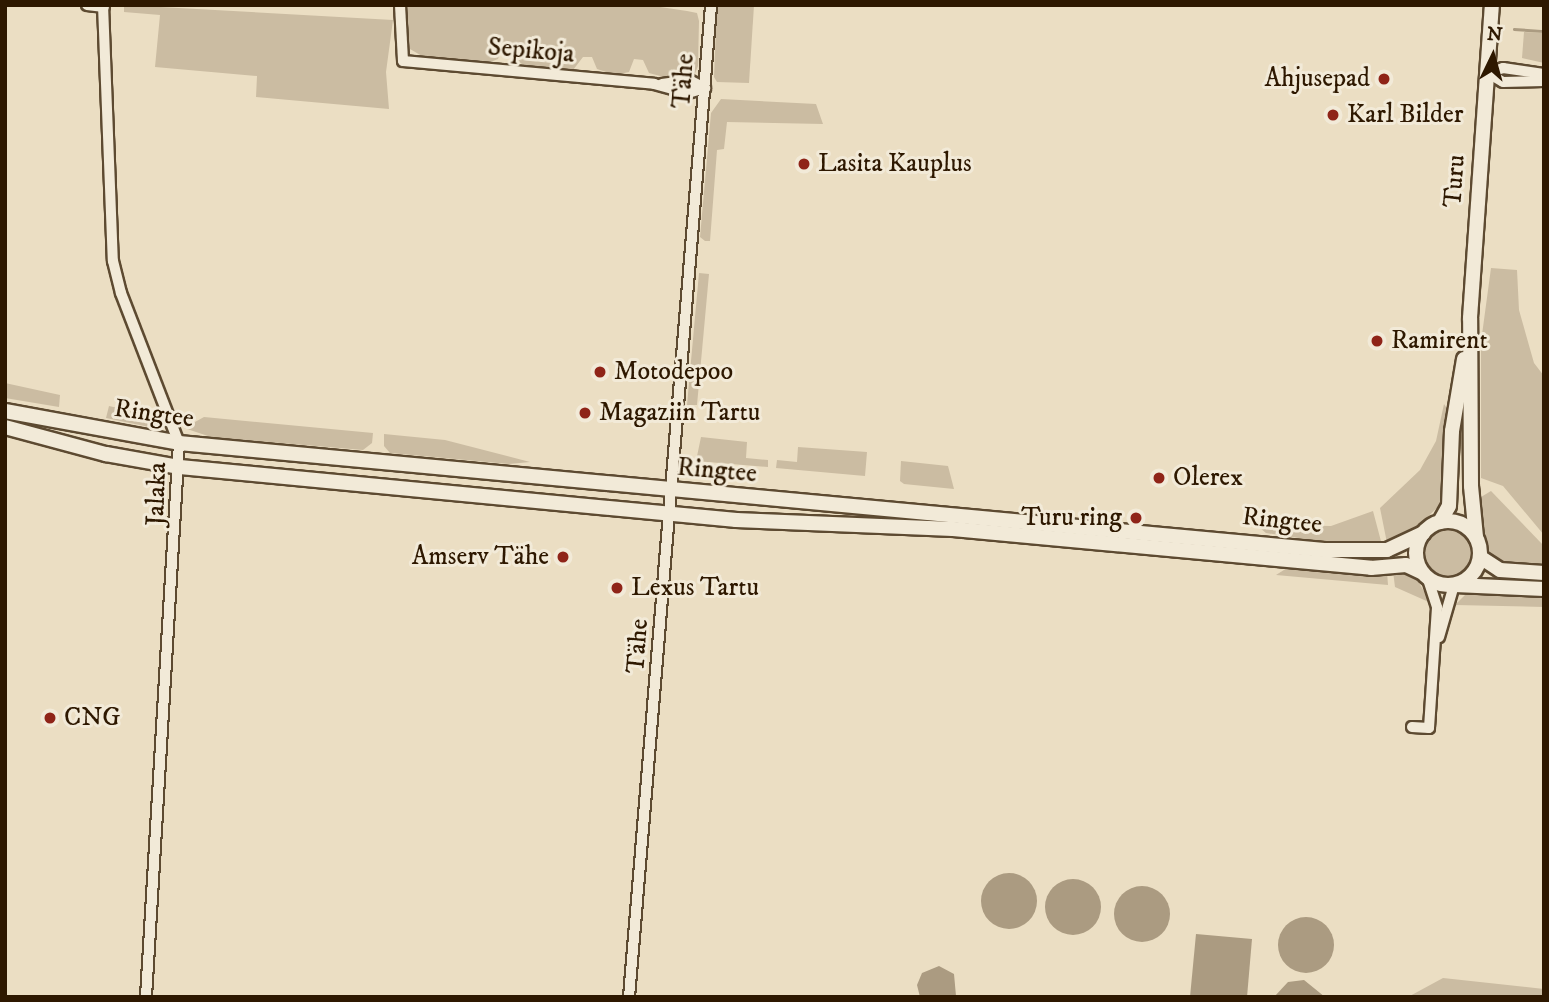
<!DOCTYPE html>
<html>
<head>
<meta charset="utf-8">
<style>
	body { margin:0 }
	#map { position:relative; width:1549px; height:1002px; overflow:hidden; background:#ebdec3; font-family:"IM FELL DW Pica",serif }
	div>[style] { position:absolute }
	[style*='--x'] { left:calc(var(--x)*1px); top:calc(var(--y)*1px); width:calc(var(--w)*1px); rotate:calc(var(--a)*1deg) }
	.green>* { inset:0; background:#cbbca2 }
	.round { border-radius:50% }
	.water>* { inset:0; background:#ab9b81 }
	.stream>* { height:2.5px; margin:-1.25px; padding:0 1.25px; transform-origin:1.25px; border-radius:1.25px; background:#ab9b81 }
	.roads { filter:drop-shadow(2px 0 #5d4a31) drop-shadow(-2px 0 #5d4a31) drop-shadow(0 2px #5d4a31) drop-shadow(0 -2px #5d4a31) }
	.minor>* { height:10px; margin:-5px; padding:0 5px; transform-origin:5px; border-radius:5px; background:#f2ead8 }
	.secondary>* { height:14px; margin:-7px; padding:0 7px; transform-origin:7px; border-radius:7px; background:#f2ead8 }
	.secondary>.ring { margin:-7px; padding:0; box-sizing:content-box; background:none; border:14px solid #f2ead8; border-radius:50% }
	.dots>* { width:19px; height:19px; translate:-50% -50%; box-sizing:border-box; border:4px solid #f2ead8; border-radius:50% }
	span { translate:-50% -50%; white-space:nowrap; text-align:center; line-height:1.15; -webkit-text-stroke:6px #f2ead8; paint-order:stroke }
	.street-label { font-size:26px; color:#2e1800 }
	.poi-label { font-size:26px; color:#2e1800 }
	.right { translate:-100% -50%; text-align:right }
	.left { translate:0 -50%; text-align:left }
	.frame { position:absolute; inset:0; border:7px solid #2e1800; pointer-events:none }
	.north { position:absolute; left:1458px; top:21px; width:70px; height:70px; -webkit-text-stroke:5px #f2ead8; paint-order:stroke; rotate:5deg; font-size:19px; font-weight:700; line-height:28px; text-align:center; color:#2e1800 }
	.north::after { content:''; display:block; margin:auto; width:24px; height:32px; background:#2e1800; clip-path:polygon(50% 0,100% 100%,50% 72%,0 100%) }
</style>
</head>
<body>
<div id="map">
	<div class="green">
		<div style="clip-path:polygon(124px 5px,393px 20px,386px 72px,389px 109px,256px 97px,257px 76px,155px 67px,160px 15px,124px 12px)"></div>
		<div style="clip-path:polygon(406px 5px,647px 5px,687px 11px,697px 13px,699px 21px,698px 66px,694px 76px,671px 79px,649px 73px,643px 60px,634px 59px,629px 72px,615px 75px,597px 69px,592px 57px,583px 57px,573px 70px,527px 67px,514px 59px,511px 49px,502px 49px,498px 59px,488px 63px,422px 56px,410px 49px,406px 38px)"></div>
		<div style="clip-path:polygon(717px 5px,754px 5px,749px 83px,717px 82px,714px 77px)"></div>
		<div style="clip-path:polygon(1524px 32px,1544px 33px,1544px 63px,1522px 58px)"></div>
		<div style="clip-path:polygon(721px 99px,816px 104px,823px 124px,727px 122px,724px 149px,717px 150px,710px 241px,705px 241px,700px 237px,711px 113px)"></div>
		<div style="clip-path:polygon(1491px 268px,1517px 270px,1519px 310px,1534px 363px,1544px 376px,1544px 535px,1503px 486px,1481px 478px,1481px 342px)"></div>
		<div style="clip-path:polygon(699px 273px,709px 274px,697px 405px,687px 405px)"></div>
		<div style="clip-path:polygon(5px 383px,60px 395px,59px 407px,5px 398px)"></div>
		<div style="clip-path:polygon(1444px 404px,1448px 410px,1440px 505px,1411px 533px,1387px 543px,1380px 508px,1420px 470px,1436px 441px)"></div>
		<div style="clip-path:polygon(109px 406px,144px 414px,154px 428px,106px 418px)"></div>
		<div style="clip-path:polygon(204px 417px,373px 433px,372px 443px,363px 450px,211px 437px,184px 428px)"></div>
		<div style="clip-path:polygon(384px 434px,445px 440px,530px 462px,509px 464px,390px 453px,384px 446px)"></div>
		<div style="clip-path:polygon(701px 437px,747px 442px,746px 458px,768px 460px,768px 467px,696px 461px)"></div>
		<div style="clip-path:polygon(798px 447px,867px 452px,865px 476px,776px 468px,777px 460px,797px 462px)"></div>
		<div style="clip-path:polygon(901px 461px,948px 466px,954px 489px,904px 484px,900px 481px)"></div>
		<div style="clip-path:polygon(1491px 491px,1544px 546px,1544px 567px,1504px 564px,1489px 555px,1476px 500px)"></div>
		<div style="clip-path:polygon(1373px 511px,1382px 545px,1350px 546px,1266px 533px,1260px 528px,1260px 525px,1331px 526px)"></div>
		<div class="round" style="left:1423px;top:529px;width:48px;height:48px"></div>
		<div style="clip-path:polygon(1287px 568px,1387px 572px,1388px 585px,1276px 575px)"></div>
		<div style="clip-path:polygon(1393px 571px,1415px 576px,1431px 603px,1395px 587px)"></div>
		<div style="clip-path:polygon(1497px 593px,1544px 596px,1544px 607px,1455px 605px,1466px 594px)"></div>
		<div style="clip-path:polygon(1443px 978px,1544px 989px,1544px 997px,1408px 997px)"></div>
	</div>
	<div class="water">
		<div class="round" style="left:981px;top:873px;width:56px;height:56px"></div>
		<div class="round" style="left:1045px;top:879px;width:56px;height:56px"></div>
		<div class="round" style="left:1114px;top:886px;width:56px;height:56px"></div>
		<div class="round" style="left:1278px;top:917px;width:56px;height:56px"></div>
		<div style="clip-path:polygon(1196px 934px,1252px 939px,1247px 997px,1190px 997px)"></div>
		<div style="clip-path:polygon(939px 966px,954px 974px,956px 996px,920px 997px,917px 985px,922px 973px)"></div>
		<div style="clip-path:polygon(1304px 980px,1325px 997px,1274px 997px,1288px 982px)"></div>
	</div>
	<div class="stream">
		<div style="--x:1514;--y:29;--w:30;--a:4"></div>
	</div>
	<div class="roads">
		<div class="minor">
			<div style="--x:87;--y:5;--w:17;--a:7"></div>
			<div style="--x:103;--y:5;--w:256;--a:87.8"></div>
			<div style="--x:113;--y:261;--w:33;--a:76"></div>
			<div style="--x:121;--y:293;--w:161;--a:68.9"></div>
			<div style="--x:179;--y:443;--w:555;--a:93.41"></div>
			<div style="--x:400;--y:5;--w:56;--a:86.9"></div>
			<div style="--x:403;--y:61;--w:252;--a:5.2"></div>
			<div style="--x:654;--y:84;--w:35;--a:15"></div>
			<div style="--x:688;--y:93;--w:18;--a:-16"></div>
			<div style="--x:1488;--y:73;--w:17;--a:31"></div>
			<div style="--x:1503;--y:82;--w:41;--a:-1.4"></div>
			<div style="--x:1488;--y:73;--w:16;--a:-18"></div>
			<div style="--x:1503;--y:68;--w:41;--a:8.3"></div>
			<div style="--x:662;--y:84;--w:27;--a:-8"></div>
			<div style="--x:689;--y:80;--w:18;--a:27"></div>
			<div style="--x:1439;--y:637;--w:54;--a:-73.9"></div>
			<div style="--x:1412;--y:727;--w:17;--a:3"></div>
			<div style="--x:1429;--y:728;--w:121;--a:-86.2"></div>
			<div style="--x:1437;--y:607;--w:29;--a:-108"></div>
			<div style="--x:629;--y:997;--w:995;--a:-85.27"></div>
		</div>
		<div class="secondary">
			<div style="--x:5;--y:411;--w:177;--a:10.4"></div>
			<div style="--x:179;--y:443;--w:1150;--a:5.34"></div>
			<div style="--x:1324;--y:550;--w:63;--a:0"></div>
			<div style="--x:1387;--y:550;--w:40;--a:-25"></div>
			<div style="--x:5;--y:427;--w:105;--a:15"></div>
			<div style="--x:106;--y:454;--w:75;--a:10"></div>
			<div style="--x:180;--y:467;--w:559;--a:5.45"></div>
			<div style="--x:736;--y:520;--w:217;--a:2.4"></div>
			<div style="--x:953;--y:529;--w:420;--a:5.3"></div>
			<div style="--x:1371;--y:568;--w:35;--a:-5"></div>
			<div style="--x:1406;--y:565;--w:17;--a:25"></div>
			<div class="ring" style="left:1416px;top:521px;width:50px;height:50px"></div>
			<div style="--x:1440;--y:522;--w:18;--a:-61"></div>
			<div style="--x:1449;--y:506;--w:75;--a:-87.7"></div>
			<div style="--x:1452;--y:431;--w:73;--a:-80.5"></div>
			<div style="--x:1476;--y:537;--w:51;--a:-95.6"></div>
			<div style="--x:1471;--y:486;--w:168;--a:-90.3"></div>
			<div style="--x:1470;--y:318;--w:314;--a:-86"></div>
			<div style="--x:1480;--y:557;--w:24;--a:33"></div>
			<div style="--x:1500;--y:570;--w:44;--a:3.9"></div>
			<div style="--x:1455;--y:585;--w:89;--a:2.6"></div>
		</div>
	</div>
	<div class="dots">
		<div style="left:1384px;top:79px;background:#8f2418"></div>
		<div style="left:1333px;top:115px;background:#8f2418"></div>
		<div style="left:804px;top:164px;background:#8f2418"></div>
		<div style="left:1377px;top:341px;background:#8f2418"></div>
		<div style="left:600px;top:372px;background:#8f2418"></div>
		<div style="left:585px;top:413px;background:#8f2418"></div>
		<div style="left:1159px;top:478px;background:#8f2418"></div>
		<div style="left:1136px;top:518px;background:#8f2418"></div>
		<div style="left:563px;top:557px;background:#8f2418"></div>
		<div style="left:617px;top:588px;background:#8f2418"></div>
		<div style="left:50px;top:718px;background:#8f2418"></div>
	</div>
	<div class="street-label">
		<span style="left:531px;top:51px;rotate:5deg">Sepikoja</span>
		<span style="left:684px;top:81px;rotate:-86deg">Tähe</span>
		<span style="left:1455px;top:181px;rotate:-86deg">Turu</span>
		<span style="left:154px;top:414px;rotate:8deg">Ringtee</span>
		<span style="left:717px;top:471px;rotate:5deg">Ringtee</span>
		<span style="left:157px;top:494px;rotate:-88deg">Jalaka</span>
		<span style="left:1282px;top:521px;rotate:6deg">Ringtee</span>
		<span style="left:638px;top:646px;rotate:-86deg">Tähe</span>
	</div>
	<div class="poi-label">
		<span class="right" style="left:1370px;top:79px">Ahjusepad</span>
		<span class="left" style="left:1347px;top:115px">Karl Bilder</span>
		<span class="left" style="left:818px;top:164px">Lasita Kauplus</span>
		<span class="left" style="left:1391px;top:341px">Ramirent</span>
		<span class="left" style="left:614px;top:372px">Motodepoo</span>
		<span class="left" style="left:599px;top:413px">Magaziin Tartu</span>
		<span class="left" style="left:1173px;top:478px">Olerex</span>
		<span class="right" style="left:1122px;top:518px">Turu ring</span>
		<span class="right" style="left:549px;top:557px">Amserv Tähe</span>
		<span class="left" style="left:631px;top:588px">Lexus Tartu</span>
		<span class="left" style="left:64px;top:718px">CNG</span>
	</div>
	<div class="frame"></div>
	<div class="north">N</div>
</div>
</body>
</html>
